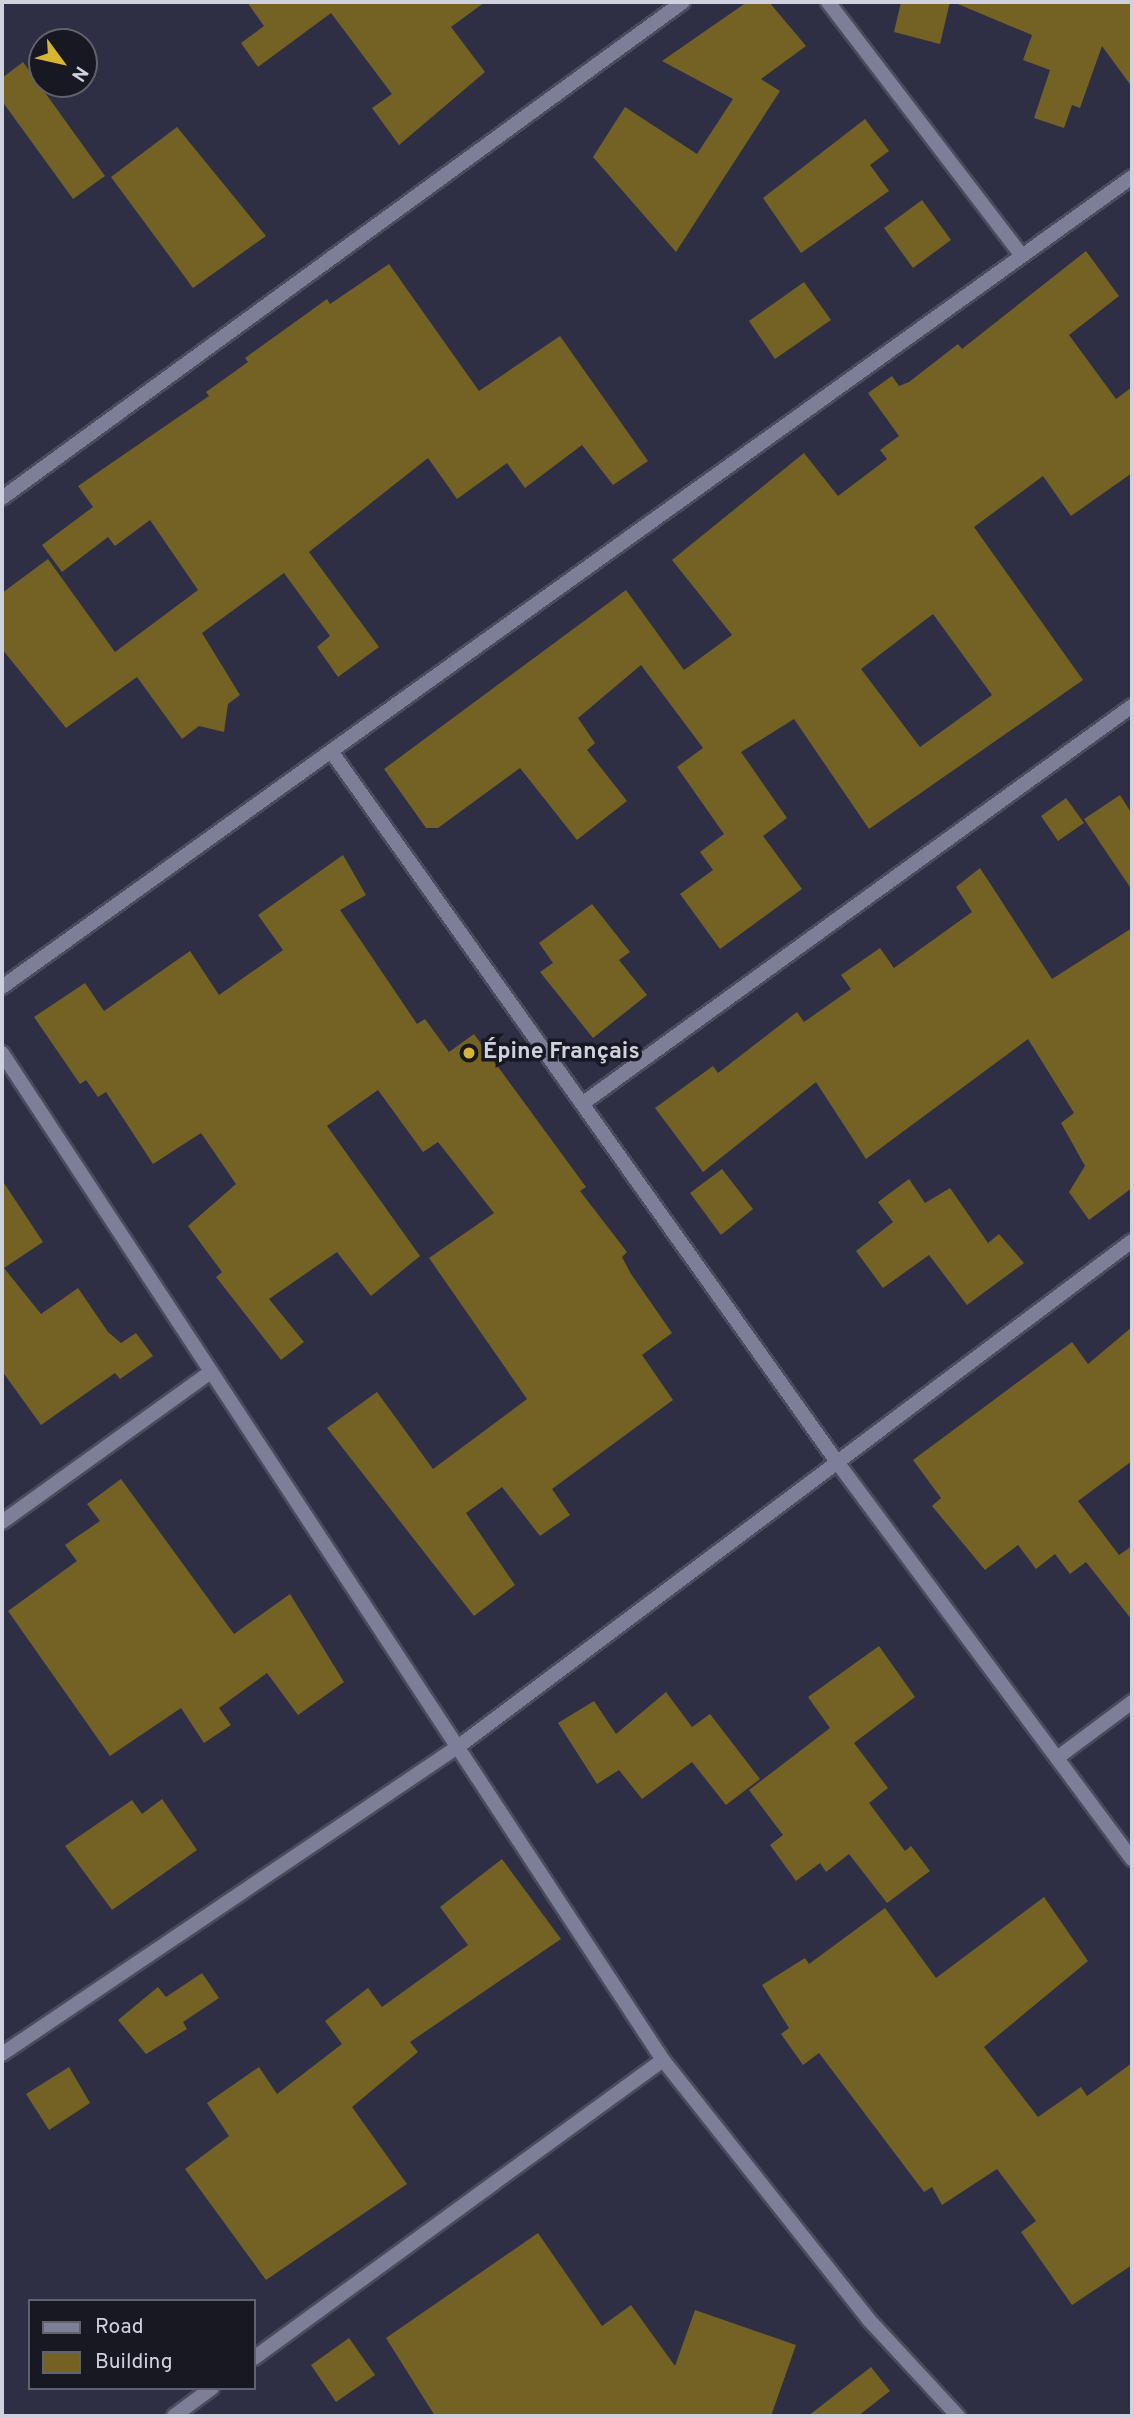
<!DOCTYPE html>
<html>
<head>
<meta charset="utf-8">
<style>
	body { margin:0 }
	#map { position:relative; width:1134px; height:2418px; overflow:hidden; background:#2e2f45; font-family:Overpass,sans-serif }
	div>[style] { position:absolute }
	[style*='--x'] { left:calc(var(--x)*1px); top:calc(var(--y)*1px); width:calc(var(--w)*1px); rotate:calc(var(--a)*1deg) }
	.building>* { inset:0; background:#736224 }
	.roads { filter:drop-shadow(2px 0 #4b4b5d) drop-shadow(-2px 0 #4b4b5d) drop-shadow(0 2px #4b4b5d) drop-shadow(0 -2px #4b4b5d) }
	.street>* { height:14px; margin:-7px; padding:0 7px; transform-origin:7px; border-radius:7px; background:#7d7e98 }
	.dots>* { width:19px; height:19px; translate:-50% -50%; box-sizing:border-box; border:4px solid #181822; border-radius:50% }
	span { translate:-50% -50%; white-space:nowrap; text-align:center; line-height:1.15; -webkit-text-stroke:7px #181822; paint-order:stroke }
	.poi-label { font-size:23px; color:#d0d1df; font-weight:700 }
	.left { translate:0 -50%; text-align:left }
	.frame { position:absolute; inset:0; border:4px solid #d0d1df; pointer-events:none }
	.legend { position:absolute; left:28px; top:2299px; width:228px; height:91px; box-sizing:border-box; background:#181822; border:2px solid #62626e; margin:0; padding:9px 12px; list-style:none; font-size:21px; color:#d0d1df }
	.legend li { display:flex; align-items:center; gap:14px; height:35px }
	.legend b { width:35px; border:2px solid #62626e }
	.north { position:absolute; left:28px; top:28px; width:70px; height:70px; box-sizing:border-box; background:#181822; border:2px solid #62626e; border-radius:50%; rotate:123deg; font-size:19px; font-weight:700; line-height:28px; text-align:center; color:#d0d1df }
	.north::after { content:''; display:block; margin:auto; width:24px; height:32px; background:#d6b534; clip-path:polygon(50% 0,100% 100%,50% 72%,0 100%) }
</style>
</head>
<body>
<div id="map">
	<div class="building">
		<div style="clip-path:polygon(247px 2px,485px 2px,451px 27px,485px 72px,399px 145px,372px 108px,392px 94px,331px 13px,258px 67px,241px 43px,264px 26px)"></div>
		<div style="clip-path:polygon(747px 2px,769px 2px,806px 46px,761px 79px,780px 91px,676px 252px,593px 157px,625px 107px,697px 154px,733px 99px,662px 61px)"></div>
		<div style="clip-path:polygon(901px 2px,950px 2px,940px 44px,894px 32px)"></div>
		<div style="clip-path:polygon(953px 2px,1132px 2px,1132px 87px,1102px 46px,1080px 108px,1072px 105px,1064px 128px,1034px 118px,1050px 70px,1023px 60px,1032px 35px)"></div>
		<div style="clip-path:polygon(23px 62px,105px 176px,73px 199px,2px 101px,2px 78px)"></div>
		<div style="clip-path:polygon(865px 119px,889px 151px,870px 165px,889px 191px,801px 253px,763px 198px)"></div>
		<div style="clip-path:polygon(177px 127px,266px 236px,193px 288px,111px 177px)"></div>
		<div style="clip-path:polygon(922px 200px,951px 240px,913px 268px,884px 228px)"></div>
		<div style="clip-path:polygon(evenodd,1086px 251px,1119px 296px,1069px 335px,1116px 399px,1132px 387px,1132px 473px,1071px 516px,1043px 476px,974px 527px,1083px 680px,869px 829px,794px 719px,741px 752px,787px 818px,763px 836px,802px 889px,720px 949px,680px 894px,713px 870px,700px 852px,724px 834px,677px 767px,703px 748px,641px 665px,578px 718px,595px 743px,587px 750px,627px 801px,577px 840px,520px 768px,438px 828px,426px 828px,384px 769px,626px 590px,684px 670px,732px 635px,672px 560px,804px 453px,838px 496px,887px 459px,880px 450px,899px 436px,868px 393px,892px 376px,899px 386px,909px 382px,958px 344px,962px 349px,1086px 251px,933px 614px,992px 695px,920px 747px,861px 669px,933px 614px)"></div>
		<div style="clip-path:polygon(389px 264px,479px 391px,560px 336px,648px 461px,613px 485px,582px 445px,525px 488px,507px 463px,457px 499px,428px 458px,309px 552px,379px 647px,338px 677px,317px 647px,330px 636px,284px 573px,202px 633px,240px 695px,228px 704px,224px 732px,199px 726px,182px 739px,137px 677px,66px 728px,2px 649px,2px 593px,48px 559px,115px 652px,198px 590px,150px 520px,115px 546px,108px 537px,62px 572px,42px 545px,93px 507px,78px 486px,209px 396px,206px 392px,248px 362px,245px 358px,327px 299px,330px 304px)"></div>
		<div style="clip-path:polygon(804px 282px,831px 320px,775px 359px,749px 321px)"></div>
		<div style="clip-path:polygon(1120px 795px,1132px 814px,1132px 890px,1084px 819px)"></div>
		<div style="clip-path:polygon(1066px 798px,1084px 823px,1058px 841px,1041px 816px)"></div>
		<div style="clip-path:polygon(343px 855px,366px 895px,340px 910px,384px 975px,417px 1024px,425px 1019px,449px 1052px,474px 1034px,586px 1187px,580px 1191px,627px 1252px,622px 1257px,631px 1274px,672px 1333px,642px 1355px,673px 1400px,552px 1489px,570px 1515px,540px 1536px,502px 1487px,466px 1513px,515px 1585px,474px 1616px,327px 1428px,377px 1392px,433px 1469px,527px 1399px,429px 1258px,494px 1213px,438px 1142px,423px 1152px,378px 1090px,327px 1126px,420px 1256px,371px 1296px,337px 1252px,269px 1299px,304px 1342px,281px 1360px,216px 1277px,222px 1272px,188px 1226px,236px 1184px,201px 1133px,153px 1164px,106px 1092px,98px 1097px,86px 1080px,80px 1084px,34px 1017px,85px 983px,104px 1011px,190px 951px,219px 995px,283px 950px,258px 915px)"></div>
		<div style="clip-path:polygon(980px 868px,1052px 979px,1132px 928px,1132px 1188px,1089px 1220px,1069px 1192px,1085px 1166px,1061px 1123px,1074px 1113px,1028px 1039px,866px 1159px,816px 1082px,703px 1172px,655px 1108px,713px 1066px,718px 1073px,797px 1012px,804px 1022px,851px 989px,841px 975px,880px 948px,894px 968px,972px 912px,956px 887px)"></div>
		<div style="clip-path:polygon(592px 904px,630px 952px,619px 960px,647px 995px,593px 1038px,540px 972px,553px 963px,539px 943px)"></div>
		<div style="clip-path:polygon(722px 1169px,753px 1209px,721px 1235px,690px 1193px)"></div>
		<div style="clip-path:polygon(909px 1179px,925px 1203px,950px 1188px,988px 1243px,999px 1234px,1024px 1263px,967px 1305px,929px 1255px,883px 1288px,856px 1251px,893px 1222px,878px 1202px)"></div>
		<div style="clip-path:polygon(2px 1180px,43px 1242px,4px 1268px,41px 1314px,78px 1288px,108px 1332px,121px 1343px,136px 1333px,153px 1356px,120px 1379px,115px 1373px,41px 1425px,2px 1371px)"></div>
		<div style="clip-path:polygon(1132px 1327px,1132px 1461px,1078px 1501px,1119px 1555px,1132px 1546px,1132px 1620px,1086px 1562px,1070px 1574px,1055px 1554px,1036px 1569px,1018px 1545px,985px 1570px,932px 1506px,941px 1498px,913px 1460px,1072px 1342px,1088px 1364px)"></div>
		<div style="clip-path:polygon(121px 1479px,234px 1634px,290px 1594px,344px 1682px,298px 1715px,267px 1673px,219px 1708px,231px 1725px,204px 1743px,181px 1708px,110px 1756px,8px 1611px,77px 1561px,65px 1545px,100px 1521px,87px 1504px)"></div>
		<div style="clip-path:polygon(879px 1646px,915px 1697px,854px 1743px,888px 1788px,869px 1803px,905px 1851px,911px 1846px,930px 1871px,887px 1903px,849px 1854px,826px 1872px,820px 1863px,796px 1881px,770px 1845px,783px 1835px,749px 1790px,830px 1728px,808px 1697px)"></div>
		<div style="clip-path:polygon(666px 1692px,692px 1727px,710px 1714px,760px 1779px,726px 1805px,692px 1762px,642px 1799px,619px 1770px,597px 1784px,558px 1723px,594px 1701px,616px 1734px)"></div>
		<div style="clip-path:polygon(162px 1799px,197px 1850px,112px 1910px,65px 1846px,132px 1800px,142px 1814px)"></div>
		<div style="clip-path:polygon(502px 1859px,561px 1939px,410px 2042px,418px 2052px,352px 2107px,407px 2184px,266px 2280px,185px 2169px,229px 2136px,207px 2103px,259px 2067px,277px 2094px,342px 2044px,325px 2021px,368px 1988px,382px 2007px,468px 1945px,440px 1907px)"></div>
		<div style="clip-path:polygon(1044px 1897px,1088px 1961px,984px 2047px,1038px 2117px,1081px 2087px,1087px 2096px,1132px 2063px,1132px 2265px,1072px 2305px,1021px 2232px,1036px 2221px,997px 2169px,942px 2205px,932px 2187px,924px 2192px,819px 2053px,803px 2065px,781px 2034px,789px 2028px,762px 1985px,805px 1958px,809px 1964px,885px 1908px,936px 1978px)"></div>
		<div style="clip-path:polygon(202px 1973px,219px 1998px,183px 2022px,187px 2029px,146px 2054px,118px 2020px,158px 1987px,166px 1997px)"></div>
		<div style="clip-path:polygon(69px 2067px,90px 2103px,49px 2130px,26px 2094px)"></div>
		<div style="clip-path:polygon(538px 2233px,602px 2326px,631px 2305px,675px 2366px,695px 2310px,796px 2345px,771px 2416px,435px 2416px,386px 2338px)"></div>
		<div style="clip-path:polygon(349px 2338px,375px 2375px,336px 2402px,311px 2365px)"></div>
		<div style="clip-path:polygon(871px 2367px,890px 2391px,858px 2416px,808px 2416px)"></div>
	</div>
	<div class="roads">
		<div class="street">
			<div style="--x:828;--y:2;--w:317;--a:52.6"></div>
			<div style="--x:2;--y:498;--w:842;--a:-36.07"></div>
			<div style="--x:333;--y:754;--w:874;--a:54.55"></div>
			<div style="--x:840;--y:1466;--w:490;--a:53.4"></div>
			<div style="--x:2;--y:987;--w:1390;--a:-35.63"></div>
			<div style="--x:2;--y:1053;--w:1205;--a:56.72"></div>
			<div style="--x:663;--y:2060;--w:332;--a:51.6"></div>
			<div style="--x:869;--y:2320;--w:131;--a:47.2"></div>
			<div style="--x:586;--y:1101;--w:674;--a:-35.88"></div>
			<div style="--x:2;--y:1522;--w:257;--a:-35.7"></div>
			<div style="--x:1057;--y:1758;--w:94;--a:-36.7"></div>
			<div style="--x:2;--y:2054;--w:551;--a:-33.98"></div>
			<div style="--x:459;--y:1746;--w:841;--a:-36.88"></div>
			<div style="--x:254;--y:2358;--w:506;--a:-36.08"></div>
			<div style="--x:174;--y:2416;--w:47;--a:-36.4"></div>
		</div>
	</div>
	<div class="dots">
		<div style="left:469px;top:1053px;background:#d6b534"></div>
	</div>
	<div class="poi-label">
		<span class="left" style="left:483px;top:1053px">Épine Français</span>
	</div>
	<div class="frame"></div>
	<ul class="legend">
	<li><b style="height:9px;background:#7d7e98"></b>Road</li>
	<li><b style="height:19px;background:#736224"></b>Building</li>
	</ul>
	<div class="north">N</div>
</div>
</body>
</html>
